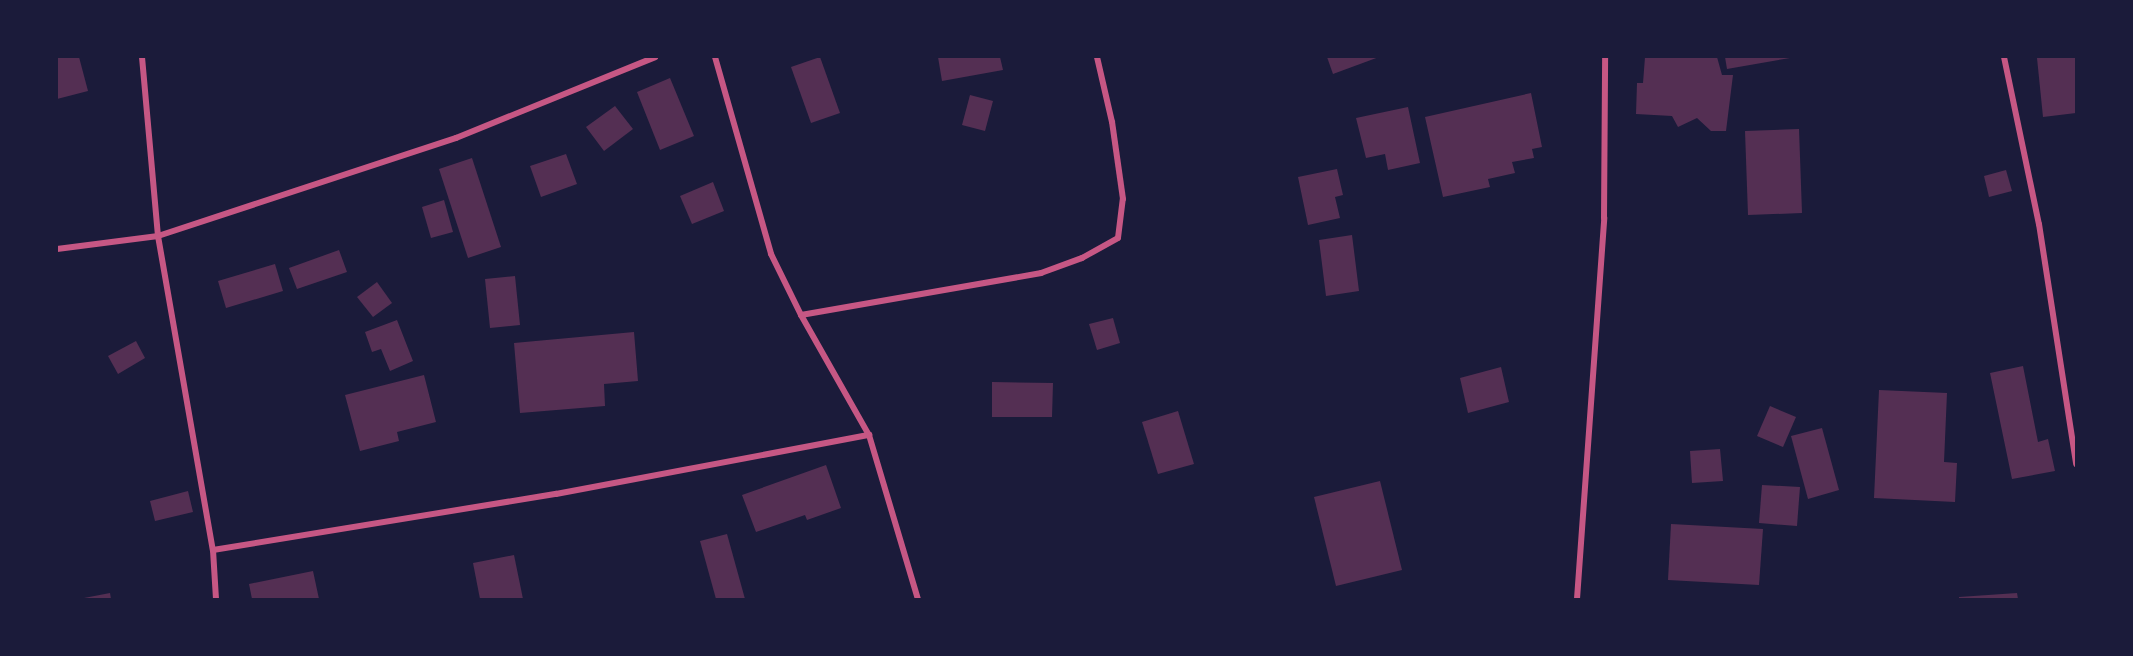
<!DOCTYPE html>
<html>
<head>
<meta charset="utf-8">
<style>
	body { margin:0 }
	#map { position:relative; width:2133px; height:656px; overflow:hidden; background:#1b1b3a; font-family:"Archivo Narrow",sans-serif }
	div>[style] { position:absolute }
	[style*='--x'] { left:calc(var(--x)*1px); top:calc(var(--y)*1px); width:calc(var(--w)*1px); rotate:calc(var(--a)*1deg) }
	.building>* { inset:0; background:#542f53 }
	.minor>* { height:6px; margin:-3px; padding:0 3px; transform-origin:3px; border-radius:3px; background:#c65784 }
	span { translate:-50% -50%; white-space:nowrap; text-align:center; line-height:1.15; -webkit-text-stroke:4.5px #1b1b3a; paint-order:stroke }
	.frame { position:absolute; inset:0; border:58px solid #1b1b3a; pointer-events:none }
</style>
</head>
<body>
<div id="map">
	<div class="building">
		<div style="clip-path:polygon(57px 57px,79px 57px,88px 91px,57px 99px)"></div>
		<div style="clip-path:polygon(820px 57px,840px 113px,811px 123px,791px 67px)"></div>
		<div style="clip-path:polygon(938px 57px,1000px 57px,1003px 70px,942px 81px)"></div>
		<div style="clip-path:polygon(1327px 57px,1379px 57px,1333px 74px)"></div>
		<div style="clip-path:polygon(1645px 57px,1717px 57px,1722px 75px,1733px 75px,1726px 131px,1711px 131px,1697px 118px,1678px 127px,1672px 116px,1636px 114px,1637px 83px,1643px 83px)"></div>
		<div style="clip-path:polygon(1725px 57px,1790px 57px,1790px 58px,1727px 69px)"></div>
		<div style="clip-path:polygon(2076px 57px,2076px 113px,2043px 117px,2037px 58px)"></div>
		<div style="clip-path:polygon(670px 78px,694px 136px,660px 150px,637px 92px)"></div>
		<div style="clip-path:polygon(1531px 93px,1542px 147px,1532px 149px,1534px 158px,1512px 162px,1515px 173px,1488px 179px,1490px 187px,1443px 197px,1425px 117px)"></div>
		<div style="clip-path:polygon(970px 95px,993px 101px,985px 131px,962px 125px)"></div>
		<div style="clip-path:polygon(615px 106px,633px 129px,604px 151px,586px 127px)"></div>
		<div style="clip-path:polygon(1408px 107px,1420px 163px,1388px 170px,1385px 154px,1366px 158px,1356px 118px)"></div>
		<div style="clip-path:polygon(1799px 129px,1802px 213px,1748px 215px,1745px 131px)"></div>
		<div style="clip-path:polygon(566px 154px,577px 184px,541px 197px,530px 166px)"></div>
		<div style="clip-path:polygon(472px 158px,501px 247px,468px 258px,439px 169px)"></div>
		<div style="clip-path:polygon(1337px 169px,1343px 195px,1335px 197px,1340px 218px,1308px 225px,1298px 177px)"></div>
		<div style="clip-path:polygon(2006px 170px,2012px 191px,1989px 197px,1984px 176px)"></div>
		<div style="clip-path:polygon(713px 182px,724px 211px,692px 224px,680px 196px)"></div>
		<div style="clip-path:polygon(444px 200px,453px 232px,431px 238px,422px 207px)"></div>
		<div style="clip-path:polygon(1352px 235px,1359px 291px,1326px 296px,1319px 240px)"></div>
		<div style="clip-path:polygon(339px 250px,347px 272px,297px 289px,289px 268px)"></div>
		<div style="clip-path:polygon(275px 264px,283px 291px,226px 308px,218px 281px)"></div>
		<div style="clip-path:polygon(515px 276px,520px 325px,490px 328px,485px 279px)"></div>
		<div style="clip-path:polygon(377px 282px,392px 303px,373px 317px,357px 297px)"></div>
		<div style="clip-path:polygon(1113px 318px,1120px 343px,1097px 350px,1089px 324px)"></div>
		<div style="clip-path:polygon(397px 320px,413px 361px,390px 371px,381px 349px,372px 352px,365px 332px)"></div>
		<div style="clip-path:polygon(634px 332px,638px 381px,604px 384px,605px 406px,520px 413px,514px 343px)"></div>
		<div style="clip-path:polygon(136px 341px,145px 358px,118px 374px,108px 356px)"></div>
		<div style="clip-path:polygon(2023px 366px,2038px 442px,2048px 439px,2055px 471px,2012px 479px,1990px 373px)"></div>
		<div style="clip-path:polygon(1501px 367px,1509px 402px,1468px 413px,1460px 378px)"></div>
		<div style="clip-path:polygon(424px 375px,436px 422px,397px 432px,399px 441px,360px 451px,345px 395px)"></div>
		<div style="clip-path:polygon(992px 382px,1053px 383px,1052px 417px,992px 417px)"></div>
		<div style="clip-path:polygon(1879px 390px,1947px 393px,1944px 462px,1957px 463px,1955px 502px,1874px 498px)"></div>
		<div style="clip-path:polygon(1770px 406px,1796px 417px,1783px 447px,1757px 436px)"></div>
		<div style="clip-path:polygon(1178px 411px,1194px 464px,1158px 474px,1142px 422px)"></div>
		<div style="clip-path:polygon(1822px 428px,1839px 490px,1808px 499px,1791px 436px)"></div>
		<div style="clip-path:polygon(1720px 449px,1723px 481px,1692px 483px,1690px 451px)"></div>
		<div style="clip-path:polygon(826px 465px,841px 508px,807px 520px,805px 515px,756px 532px,742px 495px)"></div>
		<div style="clip-path:polygon(1380px 481px,1402px 570px,1336px 586px,1314px 497px)"></div>
		<div style="clip-path:polygon(1762px 485px,1800px 487px,1797px 526px,1759px 523px)"></div>
		<div style="clip-path:polygon(188px 491px,193px 512px,155px 521px,150px 501px)"></div>
		<div style="clip-path:polygon(1671px 524px,1763px 529px,1759px 585px,1668px 580px)"></div>
		<div style="clip-path:polygon(727px 534px,745px 599px,716px 599px,700px 541px)"></div>
		<div style="clip-path:polygon(514px 555px,523px 599px,480px 599px,473px 563px)"></div>
		<div style="clip-path:polygon(313px 571px,319px 599px,252px 599px,249px 584px)"></div>
		<div style="clip-path:polygon(110px 593px,111px 599px,84px 599px,84px 598px)"></div>
		<div style="clip-path:polygon(2017px 593px,2018px 599px,1959px 599px,1959px 597px)"></div>
	</div>
	<div class="minor">
		<div style="--x:142;--y:57;--w:180;--a:84.9"></div>
		<div style="--x:158;--y:236;--w:319;--a:80.1"></div>
		<div style="--x:213;--y:550;--w:49;--a:86.5"></div>
		<div style="--x:715;--y:57;--w:205;--a:74.1"></div>
		<div style="--x:771;--y:254;--w:68;--a:63.8"></div>
		<div style="--x:801;--y:315;--w:138;--a:60.5"></div>
		<div style="--x:869;--y:435;--w:171;--a:73.4"></div>
		<div style="--x:2004;--y:57;--w:171;--a:78.2"></div>
		<div style="--x:2039;--y:224;--w:243;--a:81.2"></div>
		<div style="--x:57;--y:249;--w:102;--a:-7.3"></div>
		<div style="--x:158;--y:236;--w:314;--a:-18.2"></div>
		<div style="--x:456;--y:138;--w:215;--a:-22.1"></div>
		<div style="--x:801;--y:315;--w:244;--a:-9.9"></div>
		<div style="--x:1041;--y:273;--w:44;--a:-20.1"></div>
		<div style="--x:1082;--y:258;--w:41;--a:-29.1"></div>
		<div style="--x:1118;--y:238;--w:39;--a:-83"></div>
		<div style="--x:1123;--y:199;--w:78;--a:-98.1"></div>
		<div style="--x:1112;--y:122;--w:67;--a:-103"></div>
		<div style="--x:213;--y:550;--w:348;--a:-9.3"></div>
		<div style="--x:556;--y:494;--w:319;--a:-10.7"></div>
		<div style="--x:1577;--y:599;--w:382;--a:-85.9"></div>
		<div style="--x:1604;--y:218;--w:161;--a:-89.6"></div>
	</div>
	<div class="frame"></div>
</div>
</body>
</html>
